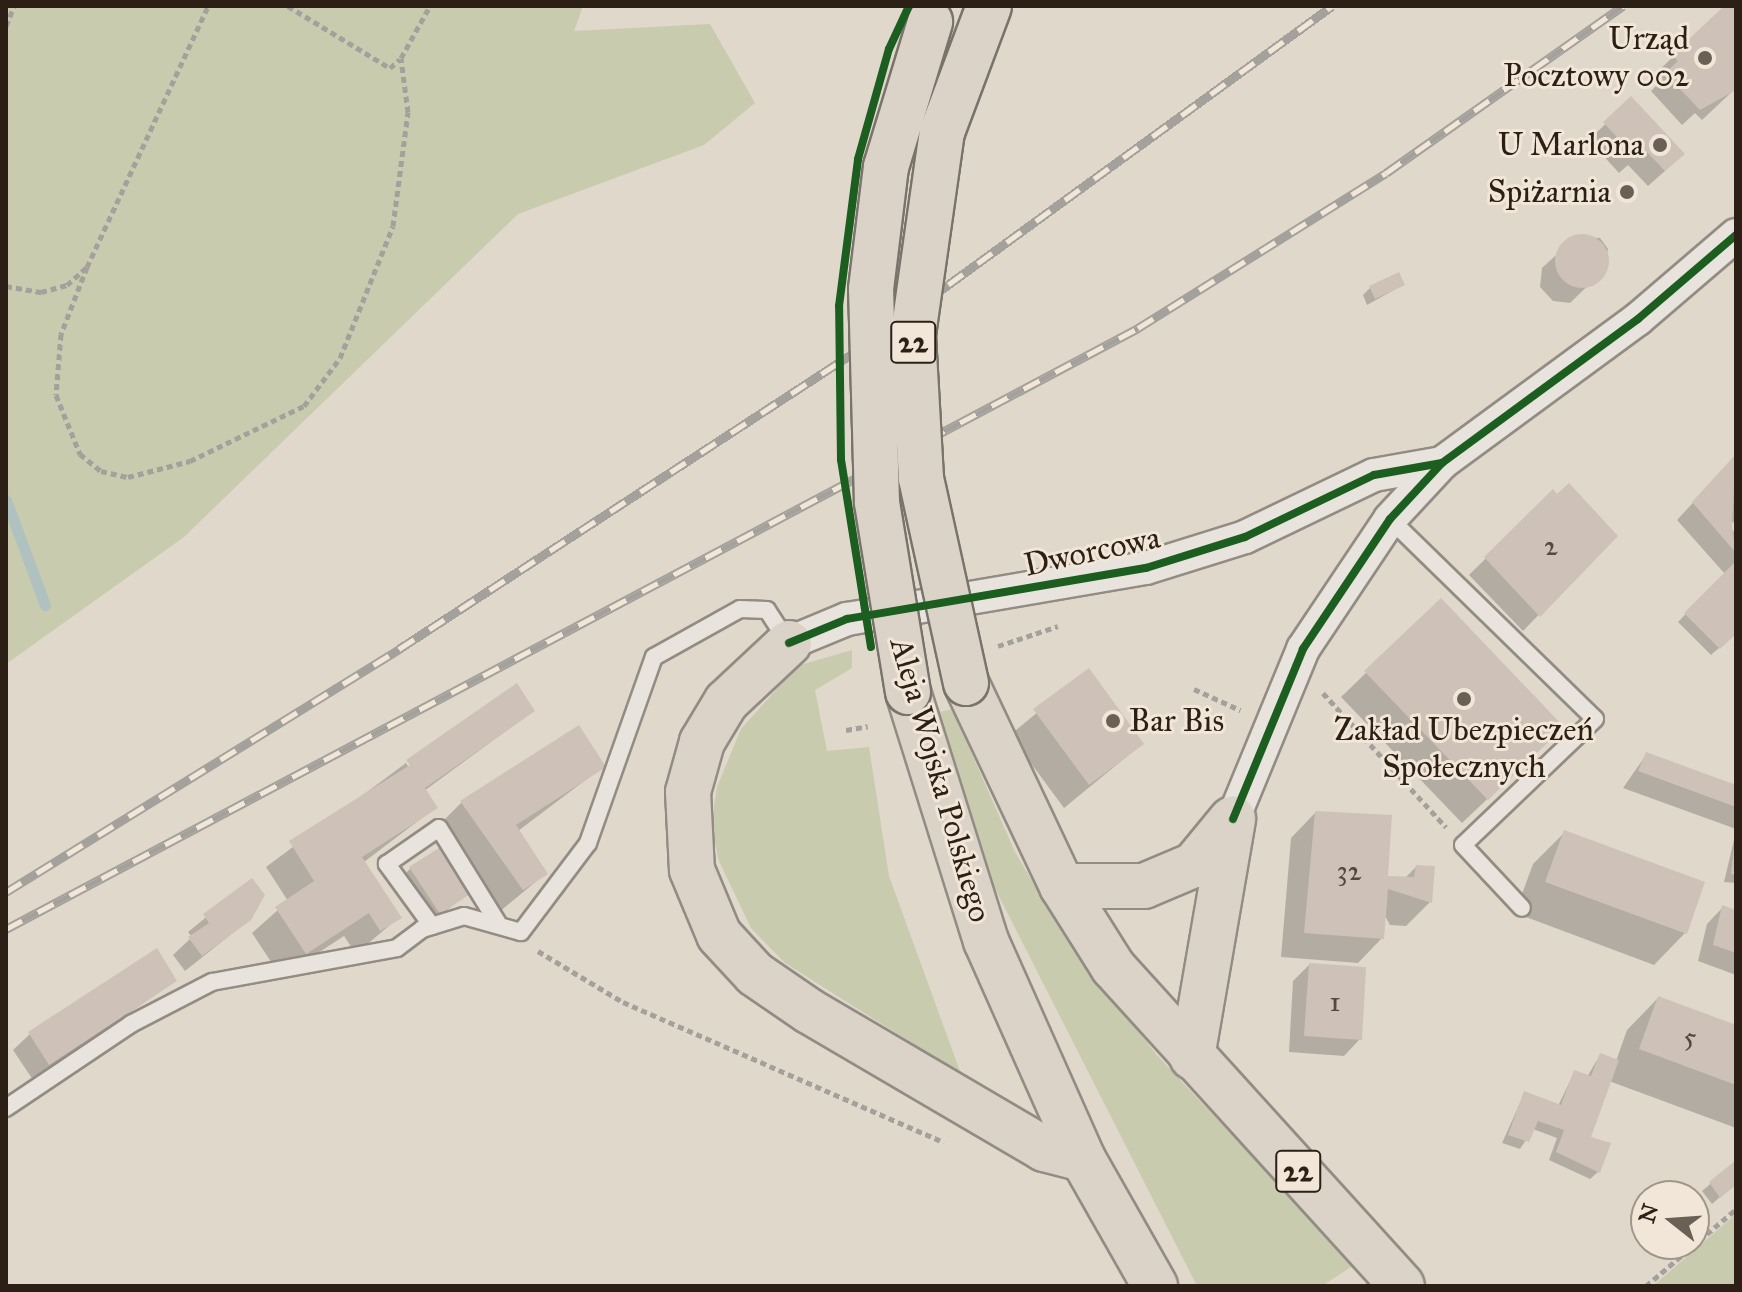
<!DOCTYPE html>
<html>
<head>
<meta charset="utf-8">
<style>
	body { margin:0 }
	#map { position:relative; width:1742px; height:1292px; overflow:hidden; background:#e0d8cb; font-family:"IM FELL Great Primer",serif }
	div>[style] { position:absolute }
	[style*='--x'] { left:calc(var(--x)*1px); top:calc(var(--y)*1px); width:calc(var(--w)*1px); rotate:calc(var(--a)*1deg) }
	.green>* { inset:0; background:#c8cbad }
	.shadow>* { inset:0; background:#0003 }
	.stream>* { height:11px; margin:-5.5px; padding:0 5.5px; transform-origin:5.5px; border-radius:5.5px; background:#afc2c0 }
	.building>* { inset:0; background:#cec1b8 }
	.round { border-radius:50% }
	.path>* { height:5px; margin-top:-2.5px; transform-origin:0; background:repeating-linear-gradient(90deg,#a4a09b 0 6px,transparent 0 10px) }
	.roads { filter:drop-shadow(2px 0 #928c84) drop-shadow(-2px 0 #928c84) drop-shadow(0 2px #928c84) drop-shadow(0 -2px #928c84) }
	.service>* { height:16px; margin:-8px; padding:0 8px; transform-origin:8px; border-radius:8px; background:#e8e3dc }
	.minor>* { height:32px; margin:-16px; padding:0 16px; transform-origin:16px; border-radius:16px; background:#e8e3dc }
	.primary>* { height:44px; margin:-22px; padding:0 22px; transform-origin:22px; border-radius:22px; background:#dbd3c8 }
	.rail>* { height:9px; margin-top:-4.5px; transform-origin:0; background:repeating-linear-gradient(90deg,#f1e6d7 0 18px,#a4a09b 0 36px); box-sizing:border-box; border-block:2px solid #a4a09b }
	.bridges { filter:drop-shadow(2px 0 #79736b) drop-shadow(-2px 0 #79736b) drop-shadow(0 2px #79736b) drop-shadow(0 -2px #79736b) }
	.primary-bridge>* { height:44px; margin:-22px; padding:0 22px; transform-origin:22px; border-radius:22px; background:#dbd3c8 }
	.cycleway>* { height:8px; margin:-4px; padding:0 4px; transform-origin:4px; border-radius:4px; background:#1b5e20 }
	.dots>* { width:22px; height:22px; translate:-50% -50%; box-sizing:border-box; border:4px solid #f1e6d7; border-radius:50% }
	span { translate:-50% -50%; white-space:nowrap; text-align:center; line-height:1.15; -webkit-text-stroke:6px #f1e6d7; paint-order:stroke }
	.number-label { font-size:28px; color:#54483f }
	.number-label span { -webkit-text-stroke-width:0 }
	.shield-label span { padding:2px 6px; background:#f1e6d7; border:2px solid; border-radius:6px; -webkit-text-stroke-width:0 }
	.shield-label { font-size:30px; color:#2b1f16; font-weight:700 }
	.poi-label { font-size:32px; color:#2b1f16 }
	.right { translate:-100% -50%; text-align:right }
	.left { translate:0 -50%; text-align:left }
	.street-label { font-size:32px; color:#2b1f16 }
	.frame { position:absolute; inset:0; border:8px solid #2b1f16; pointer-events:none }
	.north { position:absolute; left:1630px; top:1180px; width:80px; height:80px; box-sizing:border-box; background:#f1e6d7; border:2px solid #a2968a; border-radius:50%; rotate:287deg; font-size:22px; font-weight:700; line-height:32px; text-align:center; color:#2b1f16 }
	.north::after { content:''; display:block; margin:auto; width:28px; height:36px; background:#6a6055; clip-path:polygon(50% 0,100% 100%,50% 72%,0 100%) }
</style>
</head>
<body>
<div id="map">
	<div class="green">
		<div style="clip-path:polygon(6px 6px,583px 6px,574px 31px,710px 24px,755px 103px,704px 145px,518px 214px,184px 537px,6px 664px)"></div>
		<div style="clip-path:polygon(852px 650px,852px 668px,815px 690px,827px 751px,869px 747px,889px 876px,961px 1074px,785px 963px,751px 928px,719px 861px,711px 825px,717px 787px,741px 729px,797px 666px)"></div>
		<div style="clip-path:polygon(952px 709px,1015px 852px,1065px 937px,1156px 1054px,1354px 1265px,1322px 1286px,1197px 1286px,981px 861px,936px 713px)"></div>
		<div style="clip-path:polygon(1736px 1214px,1736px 1286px,1653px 1286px)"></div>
	</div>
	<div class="shadow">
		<div style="clip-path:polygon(1727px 6px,1736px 6px,1736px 88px,1702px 120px,1695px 113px,1682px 125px,1651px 91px,1663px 79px,1657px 72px)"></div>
		<div style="clip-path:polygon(1631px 99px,1666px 170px,1648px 186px,1628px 165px,1619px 173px,1589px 140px)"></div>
		<div style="clip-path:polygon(1576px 237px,1600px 238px,1608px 249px,1603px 271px,1570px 303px,1553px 301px,1540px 287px,1542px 268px)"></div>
		<div style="clip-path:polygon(1403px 285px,1367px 305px,1363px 295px,1371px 287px)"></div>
		<div style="clip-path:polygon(1736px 456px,1736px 519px,1729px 527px,1736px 534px,1736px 633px,1711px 655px,1678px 622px,1725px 574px,1677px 520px)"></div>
		<div style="clip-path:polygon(1553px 492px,1615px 536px,1523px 631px,1469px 575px)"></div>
		<div style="clip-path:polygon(1441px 601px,1538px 751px,1462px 823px,1341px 697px)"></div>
		<div style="clip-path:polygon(1088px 671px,1142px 744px,1064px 808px,1010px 735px)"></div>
		<div style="clip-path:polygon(533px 711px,424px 791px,435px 808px,364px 862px,399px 917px,356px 954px,344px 936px,281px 977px,252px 933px,288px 901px,266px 867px,406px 763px,409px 768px)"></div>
		<div style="clip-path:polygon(1646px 755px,1736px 788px,1736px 829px,1623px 788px)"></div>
		<div style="clip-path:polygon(604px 766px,518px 831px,545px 874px,498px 913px,437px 827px,461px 803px)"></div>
		<div style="clip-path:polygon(1315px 813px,1386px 878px,1404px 879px,1416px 867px,1430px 902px,1406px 926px,1390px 925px,1384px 914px,1382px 938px,1358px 963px,1281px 957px,1291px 838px)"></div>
		<div style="clip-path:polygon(1564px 833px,1703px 883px,1685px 933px,1654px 965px,1515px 913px,1533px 864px)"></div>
		<div style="clip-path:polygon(1736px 838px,1736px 883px,1724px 882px,1734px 840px)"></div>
		<div style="clip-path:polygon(411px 868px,467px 894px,423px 929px,394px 884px)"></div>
		<div style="clip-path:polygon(252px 880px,250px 919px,185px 971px,173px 955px,192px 937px,188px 932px)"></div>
		<div style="clip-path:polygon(1723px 907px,1736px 912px,1736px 975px,1698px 961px,1707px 924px)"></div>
		<div style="clip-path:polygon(1309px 965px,1360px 1039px,1344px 1056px,1289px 1052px,1293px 981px)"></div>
		<div style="clip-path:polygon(175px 981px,33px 1080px,13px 1050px,30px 1034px)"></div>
		<div style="clip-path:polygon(1658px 998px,1736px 1027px,1736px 1128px,1609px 1081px,1589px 1138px,1598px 1172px,1590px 1179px,1549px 1160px,1557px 1138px,1533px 1129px,1520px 1149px,1502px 1143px,1524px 1094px,1558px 1106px,1574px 1073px,1587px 1077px,1600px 1055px,1616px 1061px,1627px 1030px)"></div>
		<div style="clip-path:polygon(1736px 1162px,1736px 1183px,1712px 1204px,1702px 1191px)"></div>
	</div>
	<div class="stream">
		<div style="--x:6;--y:500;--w:112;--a:69.6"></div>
	</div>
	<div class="building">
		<div style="clip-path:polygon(1724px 6px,1736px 6px,1736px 90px,1700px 110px,1665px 73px,1678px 61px,1672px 55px)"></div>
		<div style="clip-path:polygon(1631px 96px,1685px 154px,1665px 171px,1645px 150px,1636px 158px,1603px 122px)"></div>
		<div class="round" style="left:1555px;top:234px;width:54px;height:54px"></div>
		<div style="clip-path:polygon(1399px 272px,1405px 285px,1375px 299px,1369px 286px)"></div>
		<div style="clip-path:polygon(1736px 454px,1732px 527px,1736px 553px,1692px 502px)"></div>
		<div style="clip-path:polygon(1569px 483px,1618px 536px,1540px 617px,1484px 557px,1553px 489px,1557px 494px)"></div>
		<div style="clip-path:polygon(1736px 561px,1736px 634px,1720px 649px,1684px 613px)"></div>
		<div style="clip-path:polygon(1441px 598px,1564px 727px,1488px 800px,1364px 671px)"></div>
		<div style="clip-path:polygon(1089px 668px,1144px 744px,1089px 785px,1033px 709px)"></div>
		<div style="clip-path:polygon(517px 683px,535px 711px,425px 788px,438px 808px,362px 857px,402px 918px,380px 931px,369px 913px,306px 954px,275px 907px,314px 881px,289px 841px,410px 765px,406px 760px)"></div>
		<div style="clip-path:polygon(579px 725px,606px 767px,516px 825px,548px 874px,523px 890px,460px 801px)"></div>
		<div style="clip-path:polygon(1646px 752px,1736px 785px,1736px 807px,1638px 771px)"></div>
		<div style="clip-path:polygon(1315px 811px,1392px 815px,1388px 876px,1414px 877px,1416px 865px,1435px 866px,1432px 903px,1388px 889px,1384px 939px,1304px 933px)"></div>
		<div style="clip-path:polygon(1564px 830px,1705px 882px,1687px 934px,1545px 882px)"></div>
		<div style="clip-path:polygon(439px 848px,470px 894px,440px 914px,409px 867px)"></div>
		<div style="clip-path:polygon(1734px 848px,1736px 848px,1736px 875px,1731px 874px)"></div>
		<div style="clip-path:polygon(252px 878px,265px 895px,251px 920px,202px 956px,188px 937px,209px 923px,203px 914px)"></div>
		<div style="clip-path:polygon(1722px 905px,1736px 910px,1736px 953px,1713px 945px)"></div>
		<div style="clip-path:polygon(157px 948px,177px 981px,49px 1065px,28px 1032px)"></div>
		<div style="clip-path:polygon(1309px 963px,1366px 967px,1362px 1040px,1304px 1036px)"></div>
		<div style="clip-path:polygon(1658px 996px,1736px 1025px,1736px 1085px,1639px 1049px)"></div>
		<div style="clip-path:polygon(1600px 1053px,1619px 1060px,1591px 1137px,1611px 1143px,1600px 1173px,1556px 1152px,1564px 1130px,1538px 1121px,1529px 1142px,1508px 1135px,1524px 1091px,1561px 1105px,1574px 1070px,1591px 1076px)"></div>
		<div style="clip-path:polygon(1736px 1160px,1736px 1185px,1720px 1198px,1709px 1182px)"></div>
	</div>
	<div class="path">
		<div style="--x:288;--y:6;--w:119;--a:31.3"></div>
		<div style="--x:390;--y:68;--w:13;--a:-42"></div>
		<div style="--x:6;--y:26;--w:22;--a:-68"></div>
		<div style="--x:87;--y:267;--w:72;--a:111.2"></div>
		<div style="--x:61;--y:334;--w:61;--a:94.7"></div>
		<div style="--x:56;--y:395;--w:64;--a:67.9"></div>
		<div style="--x:80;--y:454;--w:27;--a:39"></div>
		<div style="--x:101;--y:471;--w:28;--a:13"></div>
		<div style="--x:128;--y:477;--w:64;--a:-14.5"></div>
		<div style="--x:190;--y:461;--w:127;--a:-25.8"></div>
		<div style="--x:304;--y:406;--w:60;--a:-53.1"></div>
		<div style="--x:340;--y:358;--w:142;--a:-68.1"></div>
		<div style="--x:393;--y:226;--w:115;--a:-82.5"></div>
		<div style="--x:408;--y:112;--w:54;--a:-97.4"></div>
		<div style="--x:401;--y:58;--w:60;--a:-60.9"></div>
		<div style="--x:6;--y:286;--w:36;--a:10"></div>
		<div style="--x:41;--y:292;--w:27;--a:-15"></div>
		<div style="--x:67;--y:285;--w:27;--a:-42"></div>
		<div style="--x:87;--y:267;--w:288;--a:-65.1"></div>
		<div style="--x:998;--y:646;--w:63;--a:-18.4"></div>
		<div style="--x:1194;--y:689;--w:51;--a:24.5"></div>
		<div style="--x:1323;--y:693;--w:182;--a:47.5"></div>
		<div style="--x:846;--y:730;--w:22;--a:-10"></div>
		<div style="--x:538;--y:951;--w:99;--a:31"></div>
		<div style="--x:623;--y:1002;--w:350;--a:23.6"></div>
		<div style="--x:1646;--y:1286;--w:118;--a:-40.5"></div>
	</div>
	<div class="roads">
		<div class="service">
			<div style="--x:1390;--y:519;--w:286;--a:44.3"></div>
			<div style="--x:1595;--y:719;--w:182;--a:136.3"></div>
			<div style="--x:1463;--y:845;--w:86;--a:46.9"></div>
			<div style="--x:432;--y:926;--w:77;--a:-126"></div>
			<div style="--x:387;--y:864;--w:63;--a:-34.7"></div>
			<div style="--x:439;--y:828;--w:112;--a:58.2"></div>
			<div style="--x:6;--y:1108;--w:151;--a:-33.9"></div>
			<div style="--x:131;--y:1024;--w:91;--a:-27.4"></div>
			<div style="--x:212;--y:982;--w:188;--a:-10.4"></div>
			<div style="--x:397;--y:948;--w:31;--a:-37"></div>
			<div style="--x:422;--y:929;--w:44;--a:-17.2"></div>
			<div style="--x:464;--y:916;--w:59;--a:15.7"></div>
			<div style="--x:521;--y:932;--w:111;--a:-53"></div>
			<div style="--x:588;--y:843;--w:197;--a:-70.5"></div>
			<div style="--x:654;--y:657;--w:98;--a:-29.2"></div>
			<div style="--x:740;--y:609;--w:27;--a:2"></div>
			<div style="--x:767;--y:610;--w:38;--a:57"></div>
		</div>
		<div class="minor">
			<div style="--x:789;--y:643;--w:63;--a:-22.5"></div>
			<div style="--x:847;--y:619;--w:303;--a:-9.7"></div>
			<div style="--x:1146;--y:568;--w:104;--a:-17.4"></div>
			<div style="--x:1245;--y:537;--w:143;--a:-25.7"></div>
			<div style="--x:1374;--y:475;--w:69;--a:-10"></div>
			<div style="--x:1233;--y:819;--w:184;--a:-67.6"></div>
			<div style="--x:1303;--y:649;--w:156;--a:-56.2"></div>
			<div style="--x:1390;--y:519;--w:76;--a:-47.1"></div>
			<div style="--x:1442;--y:463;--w:243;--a:-36.3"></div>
			<div style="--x:1638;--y:319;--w:129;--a:-40.6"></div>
		</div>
		<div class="primary">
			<div style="--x:789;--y:643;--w:86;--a:136.9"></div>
			<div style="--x:726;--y:702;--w:47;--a:121"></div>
			<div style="--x:702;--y:742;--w:52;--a:105.6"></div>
			<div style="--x:688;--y:792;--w:78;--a:87.1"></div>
			<div style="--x:692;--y:870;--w:70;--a:67.4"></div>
			<div style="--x:719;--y:935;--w:53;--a:47.3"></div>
			<div style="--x:755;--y:974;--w:65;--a:34.4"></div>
			<div style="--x:809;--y:1011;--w:273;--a:30.4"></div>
			<div style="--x:1044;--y:1149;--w:40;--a:14.4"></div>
			<div style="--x:966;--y:683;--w:225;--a:64.7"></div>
			<div style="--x:1062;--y:886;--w:96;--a:57.8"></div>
			<div style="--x:1113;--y:967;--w:430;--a:47.8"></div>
			<div style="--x:908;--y:692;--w:261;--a:72.6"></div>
			<div style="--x:986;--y:941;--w:239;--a:66"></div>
			<div style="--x:1083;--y:1159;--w:146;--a:60.4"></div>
			<div style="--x:1062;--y:886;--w:82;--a:0"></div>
			<div style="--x:1144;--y:886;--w:54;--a:-22.8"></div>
			<div style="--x:1194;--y:865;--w:58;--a:-50.6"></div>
			<div style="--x:1192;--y:1057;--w:242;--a:-80.2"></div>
		</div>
	</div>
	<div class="rail">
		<div style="--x:6;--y:892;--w:462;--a:-31.7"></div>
		<div style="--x:399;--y:649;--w:551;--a:-33.08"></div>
		<div style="--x:861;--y:348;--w:582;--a:-35.98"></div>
		<div style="--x:6;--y:929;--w:1282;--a:-27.96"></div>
		<div style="--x:1138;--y:328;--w:292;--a:-32"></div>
		<div style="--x:1386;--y:173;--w:290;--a:-35.2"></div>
	</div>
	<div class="bridges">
		<div class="primary-bridge">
			<div style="--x:966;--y:683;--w:210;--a:-102.4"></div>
			<div style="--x:921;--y:478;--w:143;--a:-93.2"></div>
			<div style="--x:913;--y:335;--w:205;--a:-81.9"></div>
			<div style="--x:942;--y:132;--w:134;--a:-69.5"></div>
			<div style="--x:908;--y:692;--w:193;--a:-99.3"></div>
			<div style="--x:877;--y:502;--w:213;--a:-91.6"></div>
			<div style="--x:871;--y:289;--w:123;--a:-83"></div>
			<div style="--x:886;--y:167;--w:152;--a:-73.1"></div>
		</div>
	</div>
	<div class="cycleway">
		<div style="--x:789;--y:643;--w:63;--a:-22.5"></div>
		<div style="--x:847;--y:619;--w:303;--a:-9.7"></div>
		<div style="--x:1146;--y:568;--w:104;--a:-17.4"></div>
		<div style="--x:1245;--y:537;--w:143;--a:-25.7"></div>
		<div style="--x:1374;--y:475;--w:69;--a:-10"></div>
		<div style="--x:871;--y:647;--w:189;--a:-99.1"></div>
		<div style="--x:841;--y:460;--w:154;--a:-90.7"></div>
		<div style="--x:839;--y:306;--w:148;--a:-82.6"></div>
		<div style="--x:858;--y:159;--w:114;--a:-74.3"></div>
		<div style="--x:889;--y:49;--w:47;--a:-65.1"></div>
		<div style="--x:1233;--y:819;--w:184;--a:-67.6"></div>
		<div style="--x:1303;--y:649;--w:156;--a:-56.2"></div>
		<div style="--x:1390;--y:519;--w:76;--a:-47.1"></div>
		<div style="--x:1442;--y:463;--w:243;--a:-36.3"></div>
		<div style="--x:1638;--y:319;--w:129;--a:-40.6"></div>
	</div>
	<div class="dots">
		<div style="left:1705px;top:58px;background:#6a6055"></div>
		<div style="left:1660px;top:145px;background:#6a6055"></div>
		<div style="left:1627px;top:192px;background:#6a6055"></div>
		<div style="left:1464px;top:699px;background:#6a6055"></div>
		<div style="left:1113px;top:721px;background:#6a6055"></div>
	</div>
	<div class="number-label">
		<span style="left:1551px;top:546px">2</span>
		<span style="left:1349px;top:871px">32</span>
		<span style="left:1335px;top:1002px">1</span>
		<span style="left:1690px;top:1037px">5</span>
	</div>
	<div class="shield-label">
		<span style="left:913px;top:342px">22</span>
		<span style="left:1298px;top:1171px">22</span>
	</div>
	<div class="poi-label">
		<span class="right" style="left:1689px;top:58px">Urząd<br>Pocztowy 002</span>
		<span class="right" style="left:1644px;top:145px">U Marlona</span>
		<span class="right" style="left:1611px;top:192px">Spiżarnia</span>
		<span class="left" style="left:1129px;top:721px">Bar Bis</span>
		<span style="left:1464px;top:749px">Zakład Ubezpieczeń<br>Społecznych</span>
	</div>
	<div class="street-label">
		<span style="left:1092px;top:552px;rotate:-12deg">Dworcowa</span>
		<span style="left:940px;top:780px;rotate:74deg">Aleja Wojska Polskiego</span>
	</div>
	<div class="frame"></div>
	<div class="north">N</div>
</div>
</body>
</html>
